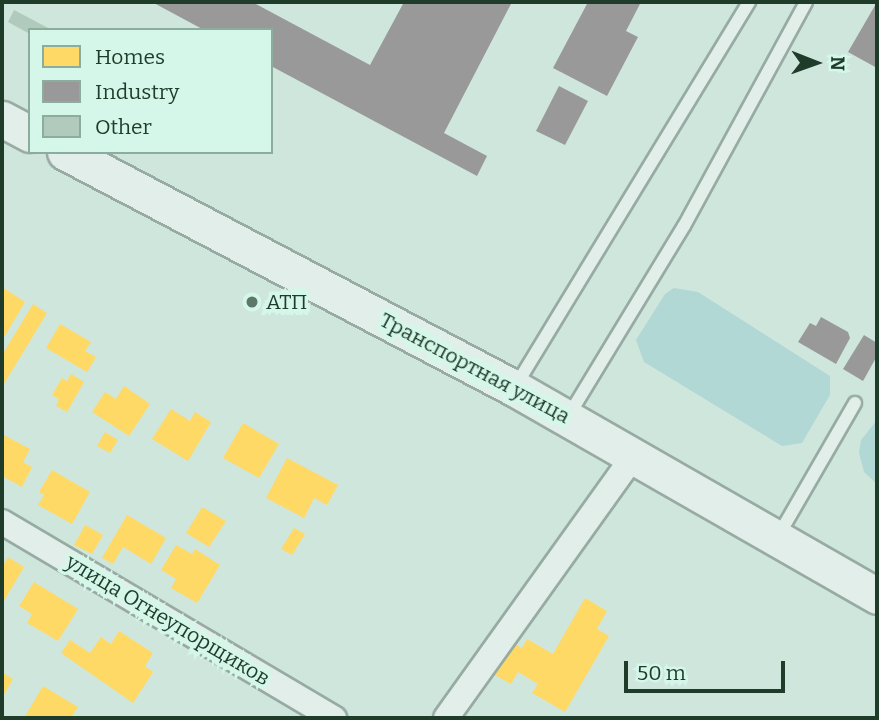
<!DOCTYPE html>
<html>
<head>
<meta charset="utf-8">
<style>
	body { margin:0 }
	#map { position:relative; width:879px; height:720px; overflow:hidden; background:#cfe6dd; font-family:Bitter,serif }
	div>[style] { position:absolute }
	[style*='--x'] { left:calc(var(--x)*1px); top:calc(var(--y)*1px); width:calc(var(--w)*1px); rotate:calc(var(--a)*1deg) }
	.green>* { inset:0; background:#b1d8d5 }
	.homes>* { inset:0; background:#ffd966 }
	.industry>* { inset:0; background:#999 }
	.building>* { inset:0; background:#b0cabb }
	.roads { filter:drop-shadow(2px 0 #97aba2) drop-shadow(-2px 0 #97aba2) drop-shadow(0 2px #97aba2) drop-shadow(0 -2px #97aba2) }
	.lane>* { height:12px; margin:-6px; padding:0 6px; transform-origin:6px; border-radius:6px; background:#e1eee9 }
	.street>* { height:24px; margin:-12px; padding:0 12px; transform-origin:12px; border-radius:12px; background:#e1eee9 }
	.secondary>* { height:35px; margin:-17.5px; padding:0 17.5px; transform-origin:17.5px; border-radius:17.5px; background:#e1eee9 }
	.dots>* { width:19px; height:19px; translate:-50% -50%; box-sizing:border-box; border:4px solid #d5f7ea; border-radius:50% }
	span { translate:-50% -50%; white-space:nowrap; text-align:center; line-height:1.15; -webkit-text-stroke:7px #d5f7ea; paint-order:stroke }
	.poi-label { font-size:21px; color:#1f3b2a }
	.left { translate:0 -50%; text-align:left }
	.street-label { font-size:21px; color:#1f3b2a }
	.frame { position:absolute; inset:0; border:4px solid #1f3b2a; pointer-events:none }
	.legend { position:absolute; left:28px; top:28px; width:245px; height:126px; box-sizing:border-box; background:#d5f7ea; border:2px solid #8cac9d; margin:0; padding:9px 12px; list-style:none; font-size:21px; color:#1f3b2a }
	.legend li { display:flex; align-items:center; gap:14px; height:35px }
	.legend b { width:35px; border:2px solid #8cac9d }
	.north { position:absolute; left:781px; top:28px; width:70px; height:70px; -webkit-text-stroke:5px #d5f7ea; paint-order:stroke; rotate:91deg; font-size:19px; font-weight:700; line-height:28px; text-align:center; color:#1f3b2a }
	.north::after { content:''; display:block; margin:auto; width:24px; height:32px; background:#1f3b2a; clip-path:polygon(50% 0,100% 100%,50% 72%,0 100%) }
	.scale { position:absolute; left:624px; top:661px; width:161px; height:32px; box-sizing:border-box; border:4px solid #1f3b2a; border-top:0; padding-left:9px; font-size:21px; line-height:24px; white-space:nowrap; color:#1f3b2a; -webkit-text-stroke:5px #d5f7ea; paint-order:stroke }
</style>
</head>
<body>
<div id="map">
	<div class="green">
		<div style="clip-path:polygon(674px 288px,698px 292px,830px 376px,830px 395px,802px 443px,782px 446px,644px 362px,636px 340px,665px 294px)"></div>
		<div style="clip-path:polygon(877px 420px,877px 484px,864px 472px,859px 453px,861px 440px)"></div>
	</div>
	<div class="homes">
		<div style="clip-path:polygon(2px 287px,25px 302px,5px 336px,2px 334px)"></div>
		<div style="clip-path:polygon(33px 304px,47px 313px,2px 387px,2px 355px)"></div>
		<div style="clip-path:polygon(60px 324px,91px 342px,85px 351px,96px 357px,87px 372px,46px 348px)"></div>
		<div style="clip-path:polygon(71px 374px,84px 382px,67px 412px,56px 406px,59px 399px,52px 395px,62px 378px,67px 381px)"></div>
		<div style="clip-path:polygon(124px 386px,150px 404px,129px 436px,92px 412px,105px 392px,116px 399px)"></div>
		<div style="clip-path:polygon(171px 409px,190px 421px,195px 412px,211px 422px,188px 461px,152px 439px)"></div>
		<div style="clip-path:polygon(243px 423px,279px 444px,259px 478px,223px 458px)"></div>
		<div style="clip-path:polygon(105px 432px,118px 440px,110px 453px,97px 446px)"></div>
		<div style="clip-path:polygon(2px 434px,30px 449px,23px 462px,32px 467px,22px 487px,2px 476px)"></div>
		<div style="clip-path:polygon(287px 458px,338px 485px,327px 505px,314px 498px,304px 518px,266px 498px)"></div>
		<div style="clip-path:polygon(52px 470px,90px 492px,72px 524px,38px 505px,44px 495px,39px 492px)"></div>
		<div style="clip-path:polygon(202px 507px,226px 521px,209px 547px,186px 533px)"></div>
		<div style="clip-path:polygon(127px 515px,166px 538px,151px 564px,123px 547px,113px 564px,102px 558px)"></div>
		<div style="clip-path:polygon(85px 525px,103px 535px,92px 554px,74px 545px)"></div>
		<div style="clip-path:polygon(294px 528px,305px 534px,292px 555px,281px 549px)"></div>
		<div style="clip-path:polygon(176px 545px,192px 554px,195px 549px,220px 565px,197px 603px,171px 588px,176px 579px,161px 570px)"></div>
		<div style="clip-path:polygon(8px 557px,24px 567px,2px 604px,2px 567px)"></div>
		<div style="clip-path:polygon(34px 582px,78px 609px,58px 641px,27px 623px,32px 614px,19px 606px)"></div>
		<div style="clip-path:polygon(585px 598px,607px 611px,597px 629px,609px 636px,565px 712px,532px 693px,538px 684px,518px 672px,511px 684px,493px 674px,511px 642px,522px 648px,527px 639px,553px 654px)"></div>
		<div style="clip-path:polygon(119px 631px,153px 653px,145px 666px,153px 672px,133px 703px,61px 653px,70px 640px,90px 653px,101px 637px,111px 644px)"></div>
		<div style="clip-path:polygon(2px 672px,13px 679px,2px 698px)"></div>
		<div style="clip-path:polygon(43px 686px,78px 707px,71px 718px,24px 718px)"></div>
	</div>
	<div class="industry">
		<div style="clip-path:polygon(152px 2px,252px 2px,370px 65px,404px 2px,512px 2px,444px 133px,487px 156px,477px 176px,271px 66px,271px 30px,204px 30px)"></div>
		<div style="clip-path:polygon(588px 2px,641px 2px,626px 31px,638px 37px,607px 96px,553px 68px)"></div>
		<div style="clip-path:polygon(877px 2px,877px 68px,848px 52px)"></div>
		<div style="clip-path:polygon(559px 86px,588px 101px,565px 145px,536px 131px)"></div>
		<div style="clip-path:polygon(821px 317px,848px 332px,850px 338px,836px 364px,798px 342px,810px 323px,816px 326px)"></div>
		<div style="clip-path:polygon(864px 335px,877px 343px,877px 356px,863px 381px,843px 369px)"></div>
	</div>
	<div class="building">
		<div style="clip-path:polygon(14px 10px,52px 30px,30px 30px,30px 34px,8px 22px)"></div>
	</div>
	<div class="roads">
		<div class="lane">
			<div style="--x:515;--y:387;--w:451;--a:-58.7"></div>
			<div style="--x:569;--y:415;--w:221;--a:-58.7"></div>
			<div style="--x:684;--y:226;--w:255;--a:-61.4"></div>
			<div style="--x:777;--y:538;--w:156;--a:-60"></div>
		</div>
		<div class="street">
			<div style="--x:2;--y:522;--w:386;--a:30.6"></div>
			<div style="--x:446;--y:718;--w:323;--a:-54.4"></div>
		</div>
		<div class="secondary">
			<div style="--x:2;--y:119;--w:32;--a:28"></div>
			<div style="--x:65;--y:152;--w:507;--a:27.73"></div>
			<div style="--x:514;--y:388;--w:418;--a:29.8"></div>
		</div>
	</div>
	<div class="dots">
		<div style="left:252px;top:302px;background:#5d7769"></div>
	</div>
	<div class="poi-label">
		<span class="left" style="left:266px;top:302px">АТП</span>
	</div>
	<div class="street-label">
		<span style="left:475px;top:368px;rotate:28deg">Транспортная улица</span>
		<span style="left:168px;top:620px;rotate:31deg">улица Огнеупорщиков</span>
	</div>
	<div class="frame"></div>
	<ul class="legend">
	<li><b style="height:19px;background:#ffd966"></b>Homes</li>
	<li><b style="height:19px;background:#999"></b>Industry</li>
	<li><b style="height:19px;background:#b0cabb"></b>Other</li>
	</ul>
	<div class="north">N</div>
	<div class="scale">50 m</div>
</div>
</body>
</html>
